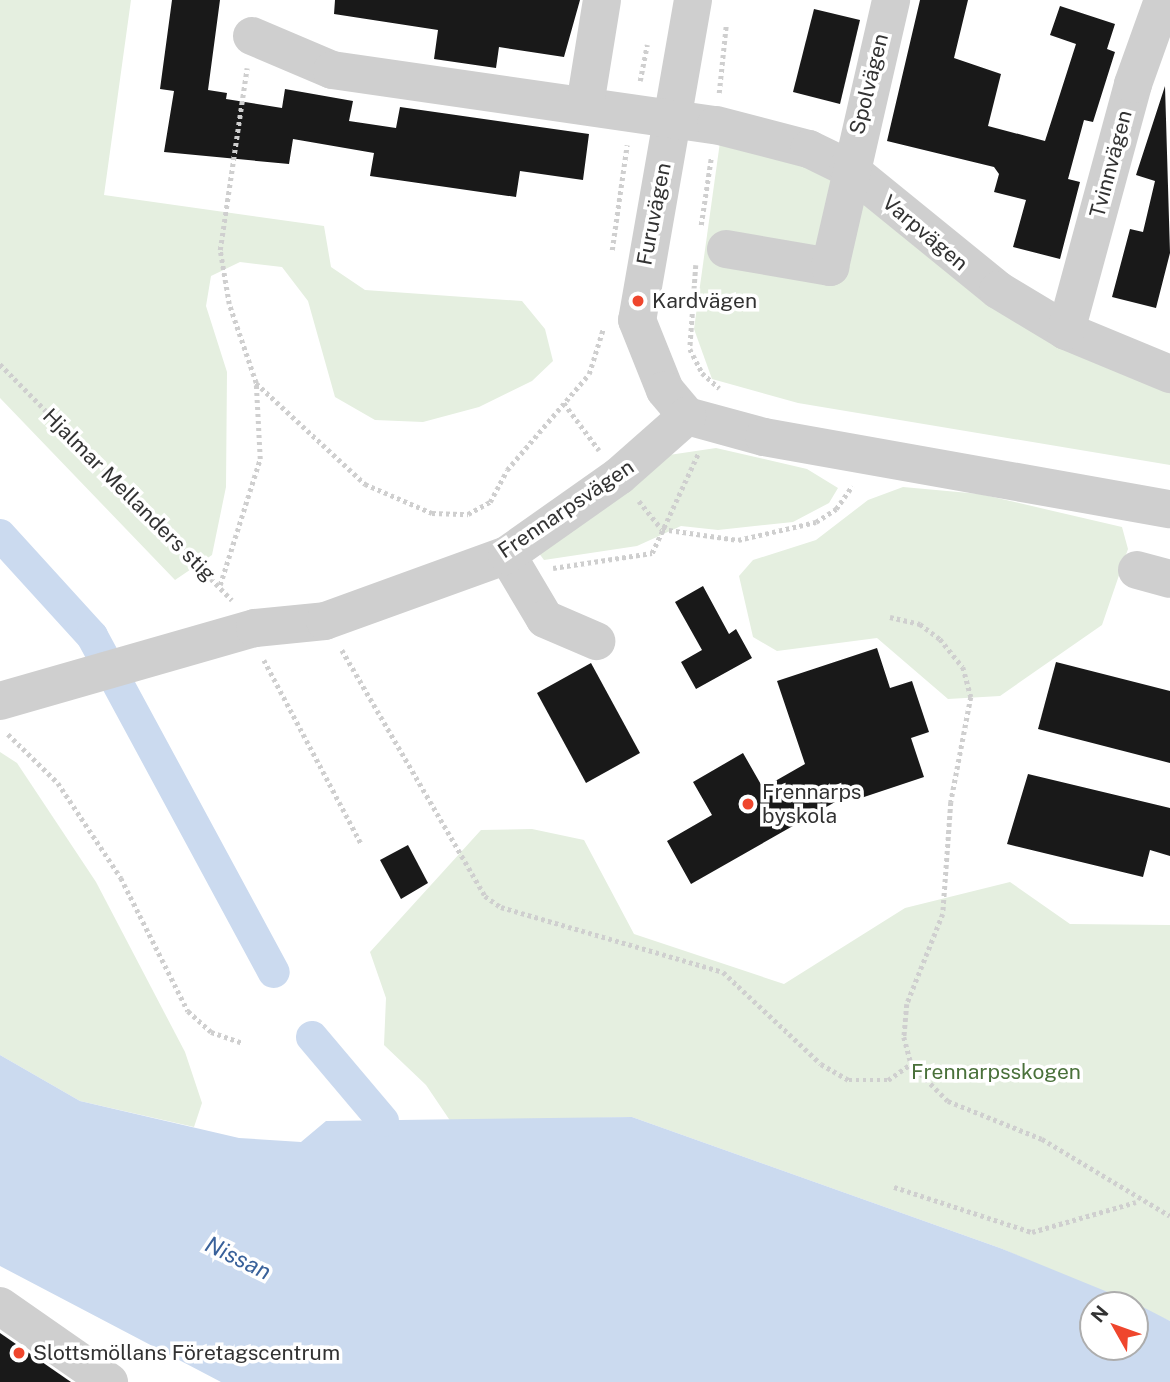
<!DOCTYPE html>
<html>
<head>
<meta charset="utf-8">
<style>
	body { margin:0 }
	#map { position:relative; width:1170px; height:1382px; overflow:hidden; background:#fff; font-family:"Public Sans",sans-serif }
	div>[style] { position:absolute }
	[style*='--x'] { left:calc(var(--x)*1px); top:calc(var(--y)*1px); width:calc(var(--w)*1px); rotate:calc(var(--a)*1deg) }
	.green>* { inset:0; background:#e5efe0 }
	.water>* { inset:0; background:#cbdaef }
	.canal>* { height:32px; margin:-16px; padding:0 16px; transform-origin:16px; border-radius:16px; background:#cbdaef }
	.building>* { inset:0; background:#191919 }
	.path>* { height:4.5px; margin-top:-2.25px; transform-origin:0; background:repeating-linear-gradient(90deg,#cfcfcf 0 3.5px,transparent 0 7px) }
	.minor>* { height:38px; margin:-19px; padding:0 19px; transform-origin:19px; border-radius:19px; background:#cfcfcf }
	.dots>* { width:19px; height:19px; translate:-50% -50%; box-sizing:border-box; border:4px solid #fff; border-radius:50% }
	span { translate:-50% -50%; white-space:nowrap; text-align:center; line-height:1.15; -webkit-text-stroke:7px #fff; paint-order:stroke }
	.street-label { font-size:21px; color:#323232 }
	.poi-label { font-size:21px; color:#323232 }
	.left { translate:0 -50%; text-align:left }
	.park-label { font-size:21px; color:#4a713b }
	.water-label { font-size:23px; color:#39619a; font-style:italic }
	.north { position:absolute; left:1079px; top:1291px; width:70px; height:70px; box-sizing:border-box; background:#fff; border:2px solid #adadad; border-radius:50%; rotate:310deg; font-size:19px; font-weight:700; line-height:28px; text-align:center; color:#323232 }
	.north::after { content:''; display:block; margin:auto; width:24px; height:32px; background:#ef462d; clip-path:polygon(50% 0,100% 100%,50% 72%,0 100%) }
</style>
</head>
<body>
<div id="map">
	<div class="green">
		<div style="clip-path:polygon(0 0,131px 0,104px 195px,324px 226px,331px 267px,365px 290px,522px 301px,545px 329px,553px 361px,532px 381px,479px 407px,423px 422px,375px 420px,335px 397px,308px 301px,282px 267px,240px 262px,211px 276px,206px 306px,227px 372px,226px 487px,212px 555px,175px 580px,0 398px)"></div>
		<div style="clip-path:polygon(720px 142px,807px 166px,1170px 389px,1170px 465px,798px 403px,712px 379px,694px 329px)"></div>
		<div style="clip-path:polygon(716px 448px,807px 469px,838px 488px,829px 503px,793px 522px,718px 530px,681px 526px,637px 546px,544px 560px,538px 552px,669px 455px)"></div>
		<div style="clip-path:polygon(903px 487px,980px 494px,1122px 527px,1128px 549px,1102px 625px,1000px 696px,948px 699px,877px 638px,777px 651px,753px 637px,739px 576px,753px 560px,816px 540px,868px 500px)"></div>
		<div style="clip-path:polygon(0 752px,17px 763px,96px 882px,185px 1052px,202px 1103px,194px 1127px,80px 1101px,0 1055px)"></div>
		<div style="clip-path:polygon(532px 829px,584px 840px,634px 934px,784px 984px,905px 908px,1010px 882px,1070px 924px,1170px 925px,1170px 1321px,1000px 1248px,632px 1117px,451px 1122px,426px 1085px,384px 1045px,386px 998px,370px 952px,481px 830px)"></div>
	</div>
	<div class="water">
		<div style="clip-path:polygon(evenodd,0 1055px,80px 1101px,239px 1138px,301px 1142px,326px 1121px,632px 1117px,1000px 1248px,1137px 1304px,1170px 1321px,1170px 1382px,221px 1382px,0 1266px,0 1055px,1093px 1305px,1135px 1305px,1135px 1347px,1093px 1347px,1093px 1305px)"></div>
	</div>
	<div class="canal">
		<div style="--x:0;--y:535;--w:137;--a:47.7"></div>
		<div style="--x:92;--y:636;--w:382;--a:61.6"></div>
		<div style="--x:312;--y:1037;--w:110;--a:49.8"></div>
	</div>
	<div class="building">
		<div style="clip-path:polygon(172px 0,220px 0,208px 90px,227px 93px,226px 99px,282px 108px,285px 89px,353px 101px,349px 121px,396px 128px,400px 107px,589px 134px,583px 180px,520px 171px,516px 197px,370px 176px,374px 153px,293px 139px,289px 164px,164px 152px,174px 91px,160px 89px)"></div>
		<div style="clip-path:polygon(335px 0,580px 0,564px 57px,499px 47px,496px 68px,434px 59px,438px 30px,334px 14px)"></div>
		<div style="clip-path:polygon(920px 0,968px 0,954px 58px,1001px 74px,988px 126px,1045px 141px,1076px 44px,1050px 35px,1060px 6px,1115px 24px,1107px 49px,1115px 52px,1093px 122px,1084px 120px,1068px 179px,1080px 182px,1060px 259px,1013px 247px,1026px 200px,994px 192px,999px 174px,994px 167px,887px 141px)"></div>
		<div style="clip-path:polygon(814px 9px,860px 20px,840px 104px,793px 92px)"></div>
		<div style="clip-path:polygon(1165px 86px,1170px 253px,1156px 308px,1112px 297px,1130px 229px,1143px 232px,1155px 181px,1136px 175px)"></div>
		<div style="clip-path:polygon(703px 586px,729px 634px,736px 629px,752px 658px,696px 689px,681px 662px,702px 650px,675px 602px)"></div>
		<div style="clip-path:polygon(877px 648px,890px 688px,912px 681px,929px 732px,911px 738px,924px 777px,861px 798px,858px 789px,691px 884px,667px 841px,712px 815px,693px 782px,743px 753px,763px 788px,805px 764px,777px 681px)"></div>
		<div style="clip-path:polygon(1056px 662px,1170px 691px,1170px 763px,1038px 729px)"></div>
		<div style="clip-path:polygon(591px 663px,640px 753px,586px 783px,537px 693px)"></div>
		<div style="clip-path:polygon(1028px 774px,1170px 808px,1170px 856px,1150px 850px,1143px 877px,1007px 844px)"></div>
		<div style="clip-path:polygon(408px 845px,428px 883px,401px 899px,380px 860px)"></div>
		<div style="clip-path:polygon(0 1333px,71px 1382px,0 1382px)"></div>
	</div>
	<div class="path">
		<div style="--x:640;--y:81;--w:37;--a:-79"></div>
		<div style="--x:719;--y:93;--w:68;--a:-84.1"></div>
		<div style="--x:701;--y:225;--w:68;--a:-81.5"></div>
		<div style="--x:612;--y:250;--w:106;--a:-81.9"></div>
		<div style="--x:696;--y:265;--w:84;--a:94.1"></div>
		<div style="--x:690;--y:349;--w:27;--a:63"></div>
		<div style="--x:702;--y:373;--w:23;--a:41"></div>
		<div style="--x:0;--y:364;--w:331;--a:45.5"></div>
		<div style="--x:256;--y:383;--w:149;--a:42.8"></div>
		<div style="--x:365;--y:484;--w:73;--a:23.4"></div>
		<div style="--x:432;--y:513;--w:36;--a:2"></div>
		<div style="--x:468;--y:514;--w:25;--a:-29"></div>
		<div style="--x:490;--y:502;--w:36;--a:-62"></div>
		<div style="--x:507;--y:470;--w:126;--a:-49.5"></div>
		<div style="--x:589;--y:374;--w:47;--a:-72.7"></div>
		<div style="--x:564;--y:403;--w:59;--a:53.3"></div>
		<div style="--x:639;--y:501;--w:36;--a:51"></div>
		<div style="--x:662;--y:529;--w:77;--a:8.2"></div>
		<div style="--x:738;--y:540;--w:80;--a:-13"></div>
		<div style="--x:816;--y:522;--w:24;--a:-33"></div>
		<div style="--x:836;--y:509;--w:28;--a:-55"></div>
		<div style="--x:553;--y:568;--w:100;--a:-8.6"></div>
		<div style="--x:652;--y:553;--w:109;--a:-65.1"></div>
		<div style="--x:220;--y:585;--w:132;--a:-72.4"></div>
		<div style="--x:260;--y:459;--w:76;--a:-93"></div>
		<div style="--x:256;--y:383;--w:83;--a:-108.9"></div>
		<div style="--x:229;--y:304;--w:55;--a:-99.5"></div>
		<div style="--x:220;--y:250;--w:184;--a:-81.6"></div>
		<div style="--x:890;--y:617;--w:31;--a:13"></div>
		<div style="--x:920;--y:624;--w:25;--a:37"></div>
		<div style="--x:940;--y:639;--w:36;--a:51"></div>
		<div style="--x:963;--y:667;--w:31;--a:75"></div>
		<div style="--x:971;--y:697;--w:107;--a:100.8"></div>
		<div style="--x:951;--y:802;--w:112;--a:94.1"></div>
		<div style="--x:943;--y:914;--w:97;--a:111.8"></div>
		<div style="--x:907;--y:1004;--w:33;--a:95"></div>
		<div style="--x:904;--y:1037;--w:28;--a:75"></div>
		<div style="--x:342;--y:650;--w:285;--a:59.8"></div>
		<div style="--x:485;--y:896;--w:19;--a:35"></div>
		<div style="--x:501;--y:907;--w:231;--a:16.3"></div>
		<div style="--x:723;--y:972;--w:134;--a:43.2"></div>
		<div style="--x:821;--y:1064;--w:32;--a:30"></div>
		<div style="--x:849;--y:1080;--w:39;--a:0"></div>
		<div style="--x:888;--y:1080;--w:28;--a:-35"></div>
		<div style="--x:911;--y:1064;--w:52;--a:45"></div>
		<div style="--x:948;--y:1101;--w:101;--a:22"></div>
		<div style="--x:1042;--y:1139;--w:149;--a:31"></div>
		<div style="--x:264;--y:660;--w:207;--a:62.1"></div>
		<div style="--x:8;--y:734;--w:70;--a:44.4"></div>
		<div style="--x:58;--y:783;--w:114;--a:56.4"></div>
		<div style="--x:121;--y:878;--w:149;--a:63.3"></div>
		<div style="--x:188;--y:1011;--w:31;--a:42"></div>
		<div style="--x:211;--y:1032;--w:34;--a:19"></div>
		<div style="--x:894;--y:1187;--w:145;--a:18.1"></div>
		<div style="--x:1032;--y:1232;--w:108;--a:-16.1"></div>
	</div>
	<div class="minor">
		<div style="--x:693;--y:0;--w:325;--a:99.9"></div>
		<div style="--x:637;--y:320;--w:75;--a:68.2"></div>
		<div style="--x:665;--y:390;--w:34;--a:50"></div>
		<div style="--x:687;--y:416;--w:80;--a:15.3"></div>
		<div style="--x:764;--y:437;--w:412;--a:10.1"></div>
		<div style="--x:252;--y:36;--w:87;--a:23"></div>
		<div style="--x:332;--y:70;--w:388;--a:8.2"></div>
		<div style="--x:716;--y:125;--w:96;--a:14.5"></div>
		<div style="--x:809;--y:149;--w:43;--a:26"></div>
		<div style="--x:848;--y:168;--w:193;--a:39.1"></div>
		<div style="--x:998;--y:290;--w:79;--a:31.1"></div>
		<div style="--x:1066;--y:331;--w:113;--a:22.5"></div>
		<div style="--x:585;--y:105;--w:106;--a:-80.8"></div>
		<div style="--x:726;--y:249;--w:106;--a:9.8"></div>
		<div style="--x:830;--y:267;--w:274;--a:-77.1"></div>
		<div style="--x:1066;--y:331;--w:256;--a:-74.8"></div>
		<div style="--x:1133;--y:84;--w:89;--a:-70.3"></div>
		<div style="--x:507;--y:555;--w:74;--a:59.3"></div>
		<div style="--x:545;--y:619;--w:56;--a:23.3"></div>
		<div style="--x:1137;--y:570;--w:34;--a:15"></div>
		<div style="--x:0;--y:701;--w:265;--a:-16"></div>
		<div style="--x:255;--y:628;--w:70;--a:-5.7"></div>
		<div style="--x:325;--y:621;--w:194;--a:-19.9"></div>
		<div style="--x:507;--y:555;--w:137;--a:-35.2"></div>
		<div style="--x:619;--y:476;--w:91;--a:-41.4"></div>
		<div style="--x:0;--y:1306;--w:133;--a:34.9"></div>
	</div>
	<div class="dots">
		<div style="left:638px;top:301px;background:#ef462d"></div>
		<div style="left:748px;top:804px;background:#ef462d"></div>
		<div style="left:19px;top:1353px;background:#ef462d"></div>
	</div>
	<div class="street-label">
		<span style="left:869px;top:84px;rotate:-76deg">Spolvägen</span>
		<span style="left:1111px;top:164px;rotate:-75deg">Tvinnvägen</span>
		<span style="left:654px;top:214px;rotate:-79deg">Furuvägen</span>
		<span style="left:925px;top:233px;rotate:40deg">Varpvägen</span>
		<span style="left:129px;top:495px;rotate:45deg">Hjalmar Mellanders stig</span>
		<span style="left:566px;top:509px;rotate:-34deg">Frennarpsvägen</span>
	</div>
	<div class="poi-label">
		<span class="left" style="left:652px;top:301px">Kardvägen</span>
		<span class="left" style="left:762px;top:804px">Frennarps<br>byskola</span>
		<span class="left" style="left:33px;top:1353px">Slottsmöllans Företagscentrum</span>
	</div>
	<div class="park-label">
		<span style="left:996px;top:1072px">Frennarpsskogen</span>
	</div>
	<div class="water-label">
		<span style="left:238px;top:1258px;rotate:26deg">Nissan</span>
	</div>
	<div class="north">N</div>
</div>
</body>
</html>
